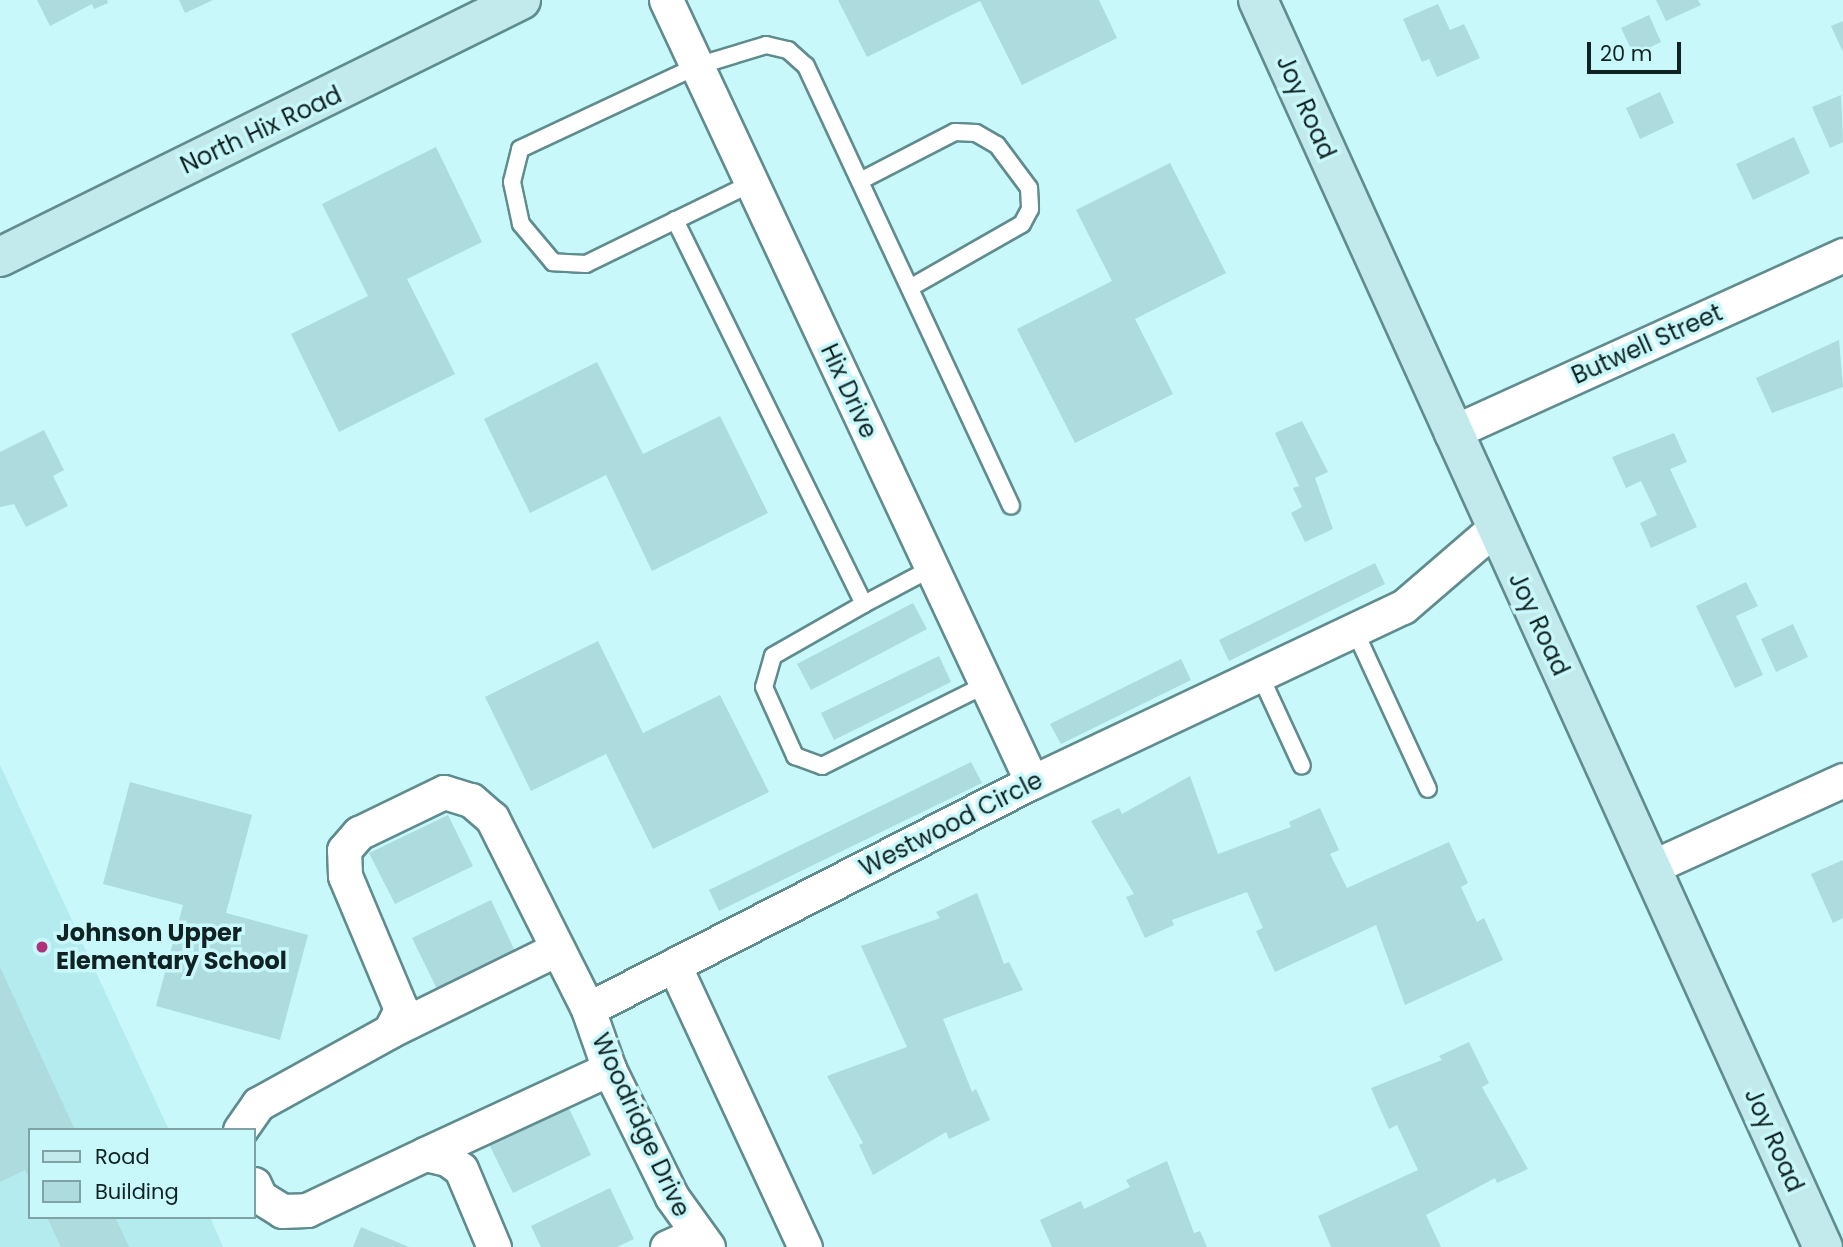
<!DOCTYPE html>
<html>
<head>
<meta charset="utf-8">
<style>
	body { margin:0 }
	#map { position:relative; width:1843px; height:1247px; overflow:hidden; background:#c9f8fa; font-family:Poppins,sans-serif }
	div>[style] { position:absolute }
	[style*='--x'] { left:calc(var(--x)*1px); top:calc(var(--y)*1px); width:calc(var(--w)*1px); rotate:calc(var(--a)*1deg) }
	.built>* { inset:0; background:#b3ebee }
	.building>* { inset:0; background:#addbde }
	.roads { filter:drop-shadow(2px 0 #608c8e) drop-shadow(-2px 0 #608c8e) drop-shadow(0 2px #608c8e) drop-shadow(0 -2px #608c8e) }
	.lane>* { height:16px; margin:-8px; padding:0 8px; transform-origin:8px; border-radius:8px; background:#fff }
	.street>* { height:33px; margin:-16.5px; padding:0 16.5px; transform-origin:16.5px; border-radius:16.5px; background:#fff }
	.secondary>* { height:38px; margin:-19px; padding:0 19px; transform-origin:19px; border-radius:19px; background:#c2e9eb }
	.dots>* { width:19px; height:19px; translate:-50% -50%; box-sizing:border-box; border:4px solid #c9f8fa; border-radius:50% }
	span { translate:-50% -50%; white-space:nowrap; text-align:center; line-height:1.15; -webkit-text-stroke:7px #c9f8fa; paint-order:stroke }
	.street-label { font-size:24px; color:#102223 }
	.poi-label { font-size:24px; color:#102223; font-weight:700 }
	.left { translate:0 -50%; text-align:left }
	.legend { position:absolute; left:28px; top:1128px; width:228px; height:91px; box-sizing:border-box; background:#c9f8fa; border:2px solid #7fa2a4; margin:0; padding:9px 12px; list-style:none; font-size:21px; color:#102223 }
	.legend li { display:flex; align-items:center; gap:14px; height:35px }
	.legend b { width:35px; border:2px solid #7fa2a4 }
	.scale { position:absolute; left:1587px; top:42px; width:94px; height:32px; box-sizing:border-box; border:4px solid #102223; border-top:0; padding-left:9px; font-size:21px; line-height:24px; white-space:nowrap; color:#102223; -webkit-text-stroke:5px #c9f8fa; paint-order:stroke }
</style>
</head>
<body>
<div id="map">
	<div class="built">
		<div style="clip-path:polygon(0 765px,169px 1130px,30px 1130px,30px 1217px,210px 1217px,223px 1247px,0 1247px)"></div>
	</div>
	<div class="building">
		<div style="clip-path:polygon(37px 0,107px 0,108px 3px,94px 9px,92px 4px,50px 26px)"></div>
		<div style="clip-path:polygon(179px 0,213px 0,185px 13px)"></div>
		<div style="clip-path:polygon(838px 0,1099px 0,1117px 38px,1022px 85px,980px 1px,867px 57px)"></div>
		<div style="clip-path:polygon(1656px 0,1698px 0,1701px 5px,1666px 21px)"></div>
		<div style="clip-path:polygon(1438px 4px,1450px 30px,1464px 24px,1480px 58px,1437px 77px,1429px 59px,1422px 62px,1403px 19px)"></div>
		<div style="clip-path:polygon(1649px 15px,1661px 42px,1634px 55px,1621px 28px)"></div>
		<div style="clip-path:polygon(1843px 21px,1843px 52px,1831px 26px)"></div>
		<div style="clip-path:polygon(1660px 92px,1674px 123px,1640px 139px,1626px 108px)"></div>
		<div style="clip-path:polygon(1841px 95px,1843px 142px,1830px 148px,1812px 107px)"></div>
		<div style="clip-path:polygon(1794px 137px,1810px 173px,1753px 200px,1736px 164px)"></div>
		<div style="clip-path:polygon(436px 147px,482px 242px,407px 279px,455px 374px,339px 432px,291px 334px,368px 296px,322px 204px)"></div>
		<div style="clip-path:polygon(1170px 163px,1226px 273px,1135px 319px,1173px 394px,1075px 443px,1017px 329px,1112px 281px,1076px 210px)"></div>
		<div style="clip-path:polygon(1839px 340px,1843px 387px,1772px 413px,1756px 378px)"></div>
		<div style="clip-path:polygon(597px 362px,643px 454px,720px 416px,768px 513px,652px 571px,606px 475px,530px 513px,484px 419px)"></div>
		<div style="clip-path:polygon(1302px 421px,1328px 472px,1315px 478px,1333px 529px,1305px 542px,1291px 513px,1302px 507px,1293px 488px,1299px 486px,1275px 433px)"></div>
		<div style="clip-path:polygon(44px 430px,64px 470px,53px 476px,68px 506px,26px 527px,14px 504px,0 507px,0 452px)"></div>
		<div style="clip-path:polygon(1674px 433px,1687px 462px,1670px 469px,1697px 527px,1651px 548px,1640px 523px,1657px 515px,1641px 481px,1626px 488px,1612px 457px)"></div>
		<div style="clip-path:polygon(1375px 563px,1385px 584px,1229px 661px,1219px 640px)"></div>
		<div style="clip-path:polygon(1746px 582px,1758px 606px,1736px 616px,1763px 675px,1735px 688px,1696px 606px)"></div>
		<div style="clip-path:polygon(913px 603px,927px 629px,811px 690px,797px 664px)"></div>
		<div style="clip-path:polygon(1793px 624px,1808px 657px,1776px 672px,1761px 639px)"></div>
		<div style="clip-path:polygon(598px 641px,643px 733px,720px 695px,769px 792px,653px 849px,606px 754px,531px 791px,485px 697px)"></div>
		<div style="clip-path:polygon(939px 656px,951px 682px,834px 740px,821px 713px)"></div>
		<div style="clip-path:polygon(1181px 659px,1191px 680px,1061px 744px,1050px 724px)"></div>
		<div style="clip-path:polygon(971px 762px,982px 783px,719px 911px,709px 890px)"></div>
		<div style="clip-path:polygon(1190px 776px,1218px 854px,1291px 827px,1289px 822px,1320px 808px,1339px 850px,1330px 854px,1347px 888px,1449px 842px,1468px 883px,1461px 887px,1477px 922px,1484px 918px,1503px 960px,1405px 1005px,1376px 925px,1275px 972px,1256px 931px,1263px 928px,1247px 892px,1172px 920px,1174px 925px,1145px 938px,1126px 897px,1134px 894px,1091px 821px,1119px 808px,1122px 814px)"></div>
		<div style="clip-path:polygon(130px 782px,252px 815px,226px 913px,308px 935px,280px 1040px,156px 1006px,183px 905px,103px 884px)"></div>
		<div style="clip-path:polygon(448px 815px,473px 866px,395px 904px,369px 853px)"></div>
		<div style="clip-path:polygon(1843px 860px,1843px 918px,1833px 923px,1811px 874px)"></div>
		<div style="clip-path:polygon(977px 893px,1004px 964px,1009px 962px,1023px 990px,943px 1019px,972px 1092px,976px 1089px,990px 1120px,949px 1139px,946px 1132px,873px 1175px,859px 1145px,863px 1143px,827px 1076px,907px 1047px,861px 946px,940px 918px,936px 912px)"></div>
		<div style="clip-path:polygon(491px 900px,515px 951px,437px 989px,412px 938px)"></div>
		<div style="clip-path:polygon(0 967px,75px 1130px,30px 1130px,30px 1179px,25px 1170px,0 1182px)"></div>
		<div style="clip-path:polygon(1469px 1042px,1489px 1083px,1482px 1087px,1528px 1169px,1497px 1183px,1495px 1178px,1426px 1215px,1441px 1247px,1331px 1247px,1318px 1216px,1418px 1170px,1397px 1125px,1389px 1129px,1371px 1088px,1442px 1060px,1439px 1056px)"></div>
		<div style="clip-path:polygon(567px 1104px,591px 1155px,513px 1193px,488px 1142px)"></div>
		<div style="clip-path:polygon(1167px 1161px,1194px 1233px,1200px 1231px,1207px 1247px,1052px 1247px,1040px 1220px,1081px 1201px,1084px 1209px,1130px 1187px,1126px 1180px)"></div>
		<div style="clip-path:polygon(610px 1188px,634px 1239px,617px 1247px,541px 1247px,531px 1226px)"></div>
		<div style="clip-path:polygon(47px 1217px,115px 1217px,129px 1247px,61px 1247px)"></div>
		<div style="clip-path:polygon(361px 1227px,409px 1247px,353px 1247px)"></div>
	</div>
	<div class="roads">
		<div class="lane">
			<div style="--x:860;--y:181;--w:107;--a:-27.3"></div>
			<div style="--x:955;--y:132;--w:21;--a:3"></div>
			<div style="--x:976;--y:133;--w:24;--a:30"></div>
			<div style="--x:997;--y:145;--w:54;--a:53.3"></div>
			<div style="--x:1029;--y:188;--w:21;--a:87"></div>
			<div style="--x:1030;--y:209;--w:17;--a:118"></div>
			<div style="--x:1022;--y:224;--w:129;--a:150.3"></div>
			<div style="--x:752;--y:183;--w:185;--a:154"></div>
			<div style="--x:586;--y:264;--w:33;--a:-177"></div>
			<div style="--x:553;--y:262;--w:50;--a:-130.1"></div>
			<div style="--x:521;--y:224;--w:43;--a:-102.1"></div>
			<div style="--x:512;--y:182;--w:34;--a:-76"></div>
			<div style="--x:520;--y:149;--w:195;--a:-25.1"></div>
			<div style="--x:697;--y:66;--w:72;--a:-16.9"></div>
			<div style="--x:766;--y:45;--w:23;--a:13"></div>
			<div style="--x:788;--y:50;--w:24;--a:42"></div>
			<div style="--x:806;--y:66;--w:485;--a:65"></div>
			<div style="--x:675;--y:220;--w:428;--a:63.8"></div>
			<div style="--x:864;--y:604;--w:105;--a:150.3"></div>
			<div style="--x:773;--y:656;--w:32;--a:106"></div>
			<div style="--x:764;--y:687;--w:76;--a:65.8"></div>
			<div style="--x:795;--y:756;--w:29;--a:20"></div>
			<div style="--x:822;--y:766;--w:184;--a:-26.4"></div>
			<div style="--x:864;--y:604;--w:77;--a:-27.9"></div>
			<div style="--x:1354;--y:629;--w:176;--a:65.2"></div>
			<div style="--x:1259;--y:673;--w:102;--a:65.2"></div>
		</div>
		<div class="street">
			<div style="--x:666;--y:0;--w:863;--a:64.92"></div>
			<div style="--x:1451;--y:433;--w:431;--a:-24.4"></div>
			<div style="--x:1650;--y:868;--w:212;--a:-24.5"></div>
			<div style="--x:674;--y:965;--w:311;--a:65.1"></div>
			<div style="--x:390;--y:1031;--w:186;--a:-26.2"></div>
			<div style="--x:240;--y:1130;--w:32;--a:-55"></div>
			<div style="--x:258;--y:1104;--w:151;--a:-28.9"></div>
			<div style="--x:390;--y:1031;--w:25;--a:-63"></div>
			<div style="--x:401;--y:1009;--w:144;--a:-112.8"></div>
			<div style="--x:345;--y:876;--w:26;--a:-92"></div>
			<div style="--x:344;--y:850;--w:23;--a:-49"></div>
			<div style="--x:359;--y:833;--w:94;--a:-25.8"></div>
			<div style="--x:444;--y:792;--w:28;--a:17"></div>
			<div style="--x:471;--y:800;--w:28;--a:41"></div>
			<div style="--x:492;--y:818;--w:214;--a:63.3"></div>
			<div style="--x:425;--y:1154;--w:203;--a:-24.8"></div>
			<div style="--x:254;--y:1184;--w:14;--a:65"></div>
			<div style="--x:260;--y:1197;--w:26;--a:32"></div>
			<div style="--x:282;--y:1211;--w:25;--a:-2"></div>
			<div style="--x:307;--y:1210;--w:131;--a:-25.4"></div>
			<div style="--x:425;--y:1154;--w:23;--a:13"></div>
			<div style="--x:447;--y:1159;--w:17;--a:36"></div>
			<div style="--x:461;--y:1169;--w:85;--a:67.1"></div>
			<div style="--x:667;--y:1247;--w:32;--a:-24"></div>
			<div style="--x:708;--y:1247;--w:62;--a:-125.8"></div>
			<div style="--x:672;--y:1197;--w:143;--a:-116.2"></div>
			<div style="--x:609;--y:1069;--w:64;--a:-109.3"></div>
			<div style="--x:588;--y:1009;--w:499;--a:-27.1"></div>
			<div style="--x:1032;--y:782;--w:410;--a:-25.3"></div>
			<div style="--x:1403;--y:607;--w:121;--a:-40.7"></div>
		</div>
		<div class="secondary">
			<div style="--x:1258;--y:0;--w:1369;--a:65.63"></div>
			<div style="--x:0;--y:257;--w:581;--a:-26.26"></div>
		</div>
	</div>
	<div class="dots">
		<div style="left:42px;top:947px;background:#b1317d"></div>
	</div>
	<div class="street-label">
		<span style="left:1306px;top:107px;rotate:66deg">Joy Road</span>
		<span style="left:261px;top:130px;rotate:-25deg">North Hix Road</span>
		<span style="left:1647px;top:344px;rotate:-24deg">Butwell Street</span>
		<span style="left:849px;top:391px;rotate:65deg">Hix Drive</span>
		<span style="left:1539px;top:624px;rotate:65deg">Joy Road</span>
		<span style="left:951px;top:824px;rotate:-27deg">Westwood Circle</span>
		<span style="left:641px;top:1125px;rotate:65deg">Woodridge Drive</span>
		<span style="left:1774px;top:1140px;rotate:66deg">Joy Road</span>
	</div>
	<div class="poi-label">
		<span class="left" style="left:56px;top:947px">Johnson Upper<br>Elementary School</span>
	</div>
	<ul class="legend">
	<li><b style="height:9px;background:#c2e9eb"></b>Road</li>
	<li><b style="height:19px;background:#addbde"></b>Building</li>
	</ul>
	<div class="scale">20 m</div>
</div>
</body>
</html>
